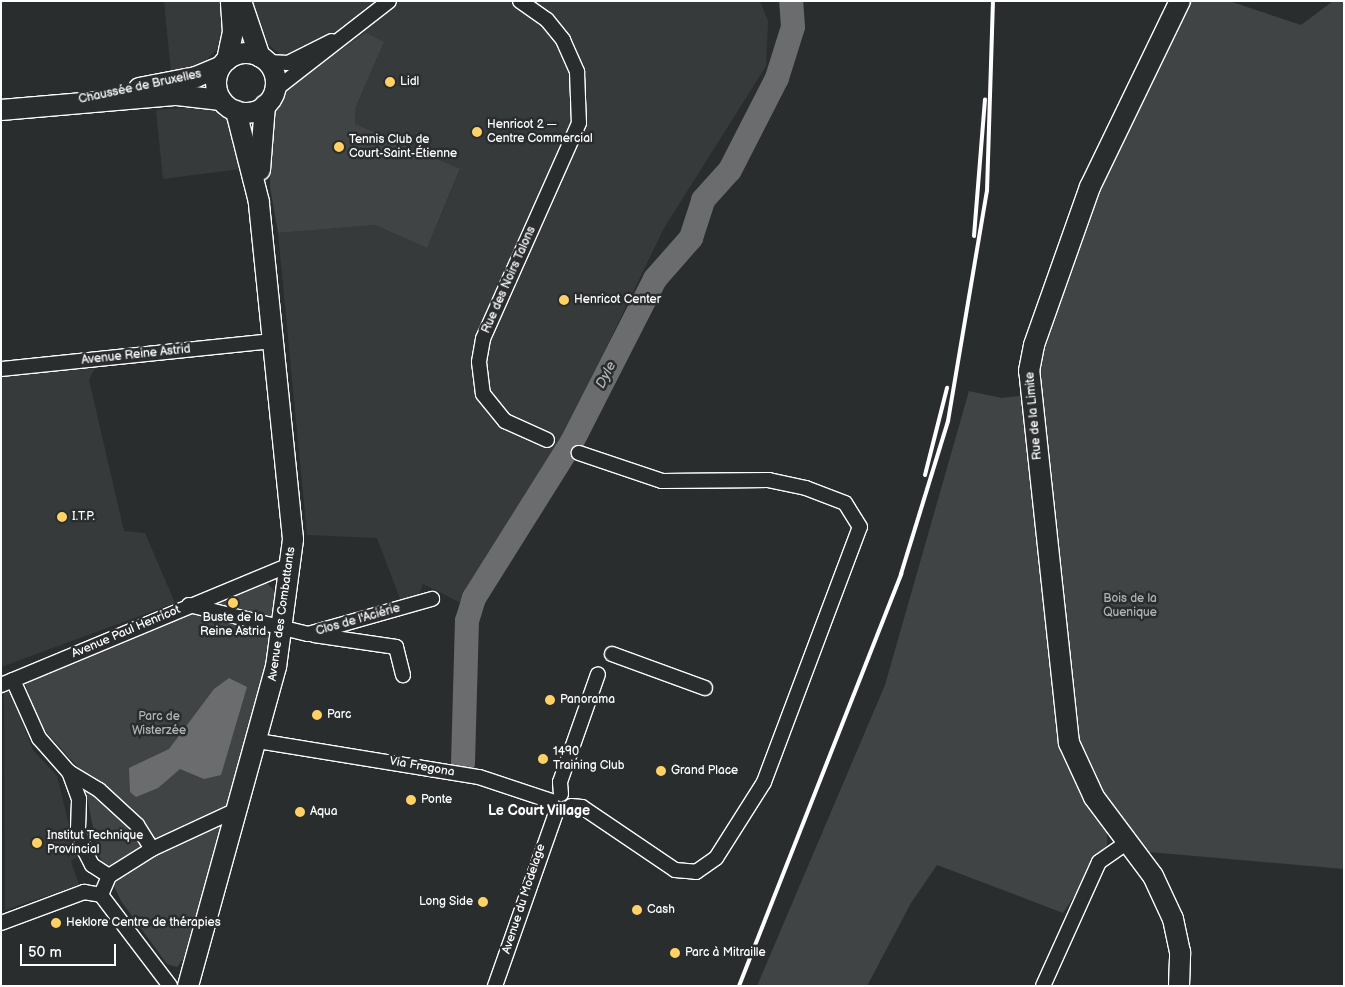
<!DOCTYPE html>
<html>
<head>
<meta charset="utf-8">
<style>
	body { margin:0 }
	#map { position:relative; width:1345px; height:987px; overflow:hidden; background:#2a2d2e; font-family:"Balsamiq Sans",sans-serif }
	div>[style] { position:absolute }
	[style*='--x'] { left:calc(var(--x)*1px); top:calc(var(--y)*1px); width:calc(var(--w)*1px); rotate:calc(var(--a)*1deg) }
	.built>* { inset:0; background:#373a3b }
	.green>* { inset:0; background:#414445 }
	.water>* { inset:0; background:#6a6c6d }
	.river>* { height:24px; margin:-12px; padding:0 12px; transform-origin:12px; border-radius:12px; background:#6a6c6d }
	.roads { filter:drop-shadow(1px 0 #fff) drop-shadow(-1px 0 #fff) drop-shadow(0 1px #fff) drop-shadow(0 -1px #fff) }
	.street>* { height:14px; margin:-7px; padding:0 7px; transform-origin:7px; border-radius:7px; background:#2a2d2e }
	.secondary>* { height:20px; margin:-10px; padding:0 10px; transform-origin:10px; border-radius:10px; background:#2a2d2e }
	.secondary>.ring { margin:-10px; padding:0; box-sizing:content-box; background:none; border:20px solid #2a2d2e; border-radius:50% }
	.rail>* { height:4px; margin:-2px; padding:0 2px; transform-origin:2px; border-radius:2px; background:#fff }
	.dots>* { width:14px; height:14px; translate:-50% -50%; box-sizing:border-box; border:2px solid #2a2d2e; border-radius:50% }
	span { translate:-50% -50%; white-space:nowrap; text-align:center; line-height:1.15; -webkit-text-stroke:5px #2a2d2e; paint-order:stroke }
	.poi-label { font-size:12px; color:#fff }
	.left { translate:0 -50%; text-align:left }
	.right { translate:-100% -50%; text-align:right }
	.street-label { font-size:12px; color:#fff }
	.park-label { font-size:12px; color:#b3b4b5 }
	.water-label { font-size:14px; color:#b4b6b6; font-style:italic }
	.neighbourhood-label { font-size:14px; color:#fff; font-weight:700 }
	.frame { position:absolute; inset:0; border:2px solid #fff; pointer-events:none }
	.scale { position:absolute; left:20px; top:944px; width:96px; height:22px; box-sizing:border-box; border:2px solid #fff; border-top:0; padding-left:6px; font-size:15px; line-height:18px; white-space:nowrap; color:#fff; -webkit-text-stroke:4px #2a2d2e; paint-order:stroke }
</style>
</head>
<body>
<div id="map">
	<div class="built">
		<div style="clip-path:polygon(164px 1px,224px 1px,222px 44px,200px 67px,171px 72px)"></div>
		<div style="clip-path:polygon(252px 1px,760px 1px,768px 21px,766px 66px,664px 228px,565px 433px,461px 603px,423px 584px,417px 599px,402px 604px,377px 538px,307px 535px,278px 233px,375px 225px,427px 248px,460px 170px,355px 124px,355px 109px,384px 42px,297px 80px,281px 55px,255px 34px)"></div>
		<div style="clip-path:polygon(198px 107px,221px 113px,234px 125px,240px 169px,163px 179px,156px 110px)"></div>
		<div style="clip-path:polygon(95px 368px,89px 380px,124px 531px,145px 533px,175px 603px,1px 667px,1px 377px)"></div>
		<div style="clip-path:polygon(4px 689px,9px 689px,33px 750px,57px 776px,77px 857px,71px 861px,79px 885px,5px 910px)"></div>
	</div>
	<div class="green">
		<div style="clip-path:polygon(1179px 1px,1229px 1px,1301px 25px,1333px 1px,1344px 1px,1344px 869px,1149px 852px,1121px 819px,1107px 828px,1107px 846px,1063px 913px,937px 865px,911px 903px,867px 986px,757px 986px,885px 685px,969px 391px,1002px 398px,1042px 393px,1041px 361px,1081px 239px)"></div>
		<div style="clip-path:polygon(366px 33px,384px 42px,355px 109px,355px 124px,460px 169px,427px 248px,375px 225px,278px 233px,270px 187px,271px 120px,279px 99px,297px 80px)"></div>
		<div style="clip-path:polygon(266px 582px,275px 591px,270px 666px,184px 958px,177px 967px,167px 964px,121px 901px,98px 853px,82px 772px,40px 725px,24px 680px)"></div>
	</div>
	<div class="water">
		<div style="clip-path:polygon(229px 678px,247px 687px,221px 775px,204px 779px,180px 769px,158px 788px,136px 797px,130px 792px,129px 768px,169px 749px,214px 689px)"></div>
	</div>
	<div class="river">
		<div style="--x:463;--y:763;--w:142;--a:-88.4"></div>
		<div style="--x:467;--y:621;--w:24;--a:-73"></div>
		<div style="--x:474;--y:598;--w:184;--a:-57.9"></div>
		<div style="--x:572;--y:442;--w:183;--a:-63"></div>
		<div style="--x:655;--y:279;--w:55;--a:-48.7"></div>
		<div style="--x:691;--y:238;--w:40;--a:-72"></div>
		<div style="--x:703;--y:200;--w:40;--a:-48"></div>
		<div style="--x:730;--y:170;--w:103;--a:-62.9"></div>
		<div style="--x:777;--y:78;--w:53;--a:-72.6"></div>
		<div style="--x:793;--y:27;--w:26;--a:-94"></div>
	</div>
	<div class="roads">
		<div class="street">
			<div style="--x:520;--y:1;--w:33;--a:35"></div>
			<div style="--x:547;--y:20;--w:26;--a:51"></div>
			<div style="--x:563;--y:40;--w:35;--a:66"></div>
			<div style="--x:577;--y:72;--w:51;--a:87.8"></div>
			<div style="--x:579;--y:123;--w:236;--a:114"></div>
			<div style="--x:483;--y:339;--w:23;--a:100"></div>
			<div style="--x:479;--y:362;--w:32;--a:83"></div>
			<div style="--x:483;--y:394;--w:35;--a:51"></div>
			<div style="--x:505;--y:421;--w:46;--a:24.3"></div>
			<div style="--x:268;--y:62;--w:20;--a:3"></div>
			<div style="--x:288;--y:63;--w:49;--a:-26.6"></div>
			<div style="--x:276;--y:89;--w:143;--a:-37.9"></div>
			<div style="--x:1;--y:369;--w:271;--a:-5.9"></div>
			<div style="--x:189;--y:605;--w:122;--a:13.7"></div>
			<div style="--x:308;--y:634;--w:129;--a:-15.8"></div>
			<div style="--x:314;--y:635;--w:83;--a:8.3"></div>
			<div style="--x:396;--y:647;--w:29;--a:76"></div>
			<div style="--x:612;--y:654;--w:99;--a:20.1"></div>
			<div style="--x:13;--y:680;--w:64;--a:65.9"></div>
			<div style="--x:39;--y:738;--w:45;--a:48.6"></div>
			<div style="--x:1;--y:685;--w:314;--a:-22.6"></div>
			<div style="--x:258;--y:741;--w:224;--a:9.3"></div>
			<div style="--x:479;--y:777;--w:76;--a:18.4"></div>
			<div style="--x:561;--y:794;--w:12;--a:-95"></div>
			<div style="--x:560;--y:782;--w:114;--a:-70.6"></div>
			<div style="--x:571;--y:806;--w:11;--a:5"></div>
			<div style="--x:582;--y:807;--w:112;--a:34.1"></div>
			<div style="--x:675;--y:870;--w:21;--a:5"></div>
			<div style="--x:696;--y:872;--w:24;--a:-35"></div>
			<div style="--x:716;--y:858;--w:90;--a:-57.7"></div>
			<div style="--x:764;--y:782;--w:272;--a:-69.4"></div>
			<div style="--x:860;--y:527;--w:28;--a:-122"></div>
			<div style="--x:845;--y:503;--w:42;--a:-159"></div>
			<div style="--x:806;--y:488;--w:38;--a:-168"></div>
			<div style="--x:769;--y:480;--w:107;--a:179.5"></div>
			<div style="--x:662;--y:481;--w:88;--a:-161.4"></div>
			<div style="--x:109;--y:876;--w:20;--a:-147"></div>
			<div style="--x:92;--y:865;--w:16;--a:-117"></div>
			<div style="--x:85;--y:851;--w:23;--a:-108"></div>
			<div style="--x:78;--y:829;--w:30;--a:-88"></div>
			<div style="--x:79;--y:799;--w:29;--a:-110"></div>
			<div style="--x:69;--y:772;--w:35;--a:31"></div>
			<div style="--x:99;--y:790;--w:52;--a:42.6"></div>
			<div style="--x:137;--y:825;--w:28;--a:58"></div>
			<div style="--x:101;--y:895;--w:21;--a:-67"></div>
			<div style="--x:109;--y:876;--w:51;--a:-32.1"></div>
			<div style="--x:152;--y:849;--w:95;--a:-24.9"></div>
			<div style="--x:1;--y:923;--w:89;--a:-20.5"></div>
			<div style="--x:84;--y:892;--w:17;--a:10"></div>
			<div style="--x:101;--y:895;--w:114;--a:52.8"></div>
			<div style="--x:495;--y:986;--w:183;--a:-70.6"></div>
			<div style="--x:1043;--y:986;--w:136;--a:-65.7"></div>
			<div style="--x:1099;--y:862;--w:32;--a:-35"></div>
		</div>
		<div class="secondary">
			<div style="--x:241;--y:1;--w:59;--a:71.3"></div>
			<div class="ring" style="left:216px;top:53px;width:40px;height:40px"></div>
			<div style="--x:227;--y:60;--w:29;--a:-78"></div>
			<div style="--x:233;--y:32;--w:31;--a:-94"></div>
			<div style="--x:139;--y:88;--w:58;--a:-10.9"></div>
			<div style="--x:196;--y:77;--w:26;--a:-23"></div>
			<div style="--x:1;--y:110;--w:177;--a:-4.9"></div>
			<div style="--x:177;--y:95;--w:44;--a:6.5"></div>
			<div style="--x:260;--y:170;--w:65;--a:-85.6"></div>
			<div style="--x:188;--y:986;--w:331;--a:-74.6"></div>
			<div style="--x:276;--y:667;--w:129;--a:-82.4"></div>
			<div style="--x:293;--y:539;--w:339;--a:-95.8"></div>
			<div style="--x:259;--y:202;--w:94;--a:-104.2"></div>
			<div style="--x:1179;--y:986;--w:34;--a:-88"></div>
			<div style="--x:1180;--y:952;--w:34;--a:-102"></div>
			<div style="--x:1173;--y:919;--w:47;--a:-114.9"></div>
			<div style="--x:1153;--y:876;--w:99;--a:-126.8"></div>
			<div style="--x:1094;--y:797;--w:60;--a:-114.8"></div>
			<div style="--x:1069;--y:743;--w:374;--a:-96.1"></div>
			<div style="--x:1029;--y:371;--w:26;--a:-79"></div>
			<div style="--x:1034;--y:345;--w:168;--a:-70.5"></div>
			<div style="--x:1090;--y:187;--w:207;--a:-64.2"></div>
		</div>
	</div>
	<div class="rail">
		<div style="--x:974;--y:236;--w:137;--a:-85.4"></div>
		<div style="--x:925;--y:475;--w:90;--a:-75.8"></div>
		<div style="--x:739;--y:986;--w:443;--a:-68.5"></div>
		<div style="--x:901;--y:574;--w:160;--a:-72.9"></div>
		<div style="--x:948;--y:421;--w:233;--a:-80.4"></div>
		<div style="--x:987;--y:191;--w:190;--a:-88.2"></div>
	</div>
	<div class="dots">
		<div style="left:390px;top:82px;background:#ffd166"></div>
		<div style="left:477px;top:132px;background:#ffd166"></div>
		<div style="left:339px;top:147px;background:#ffd166"></div>
		<div style="left:564px;top:300px;background:#ffd166"></div>
		<div style="left:62px;top:517px;background:#ffd166"></div>
		<div style="left:233px;top:603px;background:#ffd166"></div>
		<div style="left:550px;top:700px;background:#ffd166"></div>
		<div style="left:317px;top:715px;background:#ffd166"></div>
		<div style="left:543px;top:759px;background:#ffd166"></div>
		<div style="left:661px;top:771px;background:#ffd166"></div>
		<div style="left:411px;top:800px;background:#ffd166"></div>
		<div style="left:300px;top:812px;background:#ffd166"></div>
		<div style="left:37px;top:843px;background:#ffd166"></div>
		<div style="left:483px;top:902px;background:#ffd166"></div>
		<div style="left:637px;top:910px;background:#ffd166"></div>
		<div style="left:56px;top:923px;background:#ffd166"></div>
		<div style="left:675px;top:953px;background:#ffd166"></div>
	</div>
	<div class="poi-label">
		<span class="left" style="left:400px;top:82px">Lidl</span>
		<span class="left" style="left:487px;top:132px">Henricot 2 —<br>Centre Commercial</span>
		<span class="left" style="left:349px;top:147px">Tennis Club de<br>Court-Saint-Étienne</span>
		<span class="left" style="left:574px;top:300px">Henricot Center</span>
		<span class="left" style="left:72px;top:517px">I.T.P.</span>
		<span style="left:233px;top:625px">Buste de la<br>Reine Astrid</span>
		<span class="left" style="left:560px;top:700px">Panorama</span>
		<span class="left" style="left:327px;top:715px">Parc</span>
		<span class="left" style="left:553px;top:759px">1490<br>Training Club</span>
		<span class="left" style="left:671px;top:771px">Grand Place</span>
		<span class="left" style="left:421px;top:800px">Ponte</span>
		<span class="left" style="left:310px;top:812px">Aqua</span>
		<span class="left" style="left:47px;top:843px">Institut Technique<br>Provincial</span>
		<span class="right" style="left:473px;top:902px">Long Side</span>
		<span class="left" style="left:647px;top:910px">Cash</span>
		<span class="left" style="left:66px;top:923px">Heklore Centre de thérapies</span>
		<span class="left" style="left:685px;top:953px">Parc à Mitraille</span>
	</div>
	<div class="street-label">
		<span style="left:140px;top:87px;rotate:-12deg">Chaussée de Bruxelles</span>
		<span style="left:509px;top:280px;rotate:-66deg">Rue des Noirs Talons</span>
		<span style="left:136px;top:355px;rotate:-6deg">Avenue Reine Astrid</span>
		<span style="left:1034px;top:416px;rotate:-95deg">Rue de la Limite</span>
		<span style="left:282px;top:614px;rotate:-82deg">Avenue des Combattants</span>
		<span style="left:358px;top:620px;rotate:-16deg">Clos de l'Aciérie</span>
		<span style="left:126px;top:632px;rotate:-23deg">Avenue Paul Henricot</span>
		<span style="left:422px;top:767px;rotate:10deg">Via Fregona</span>
		<span style="left:524px;top:899px;rotate:-72deg">Avenue du Modelage</span>
	</div>
	<div class="park-label">
		<span style="left:1130px;top:606px">Bois de la<br>Quenique</span>
		<span style="left:159px;top:724px">Parc de<br>Wisterzée</span>
	</div>
	<div class="water-label">
		<span style="left:606px;top:375px;rotate:-63deg">Dyle</span>
	</div>
	<div class="neighbourhood-label">
		<span style="left:539px;top:811px">Le Court Village</span>
	</div>
	<div class="frame"></div>
	<div class="scale">50 m</div>
</div>
</body>
</html>
